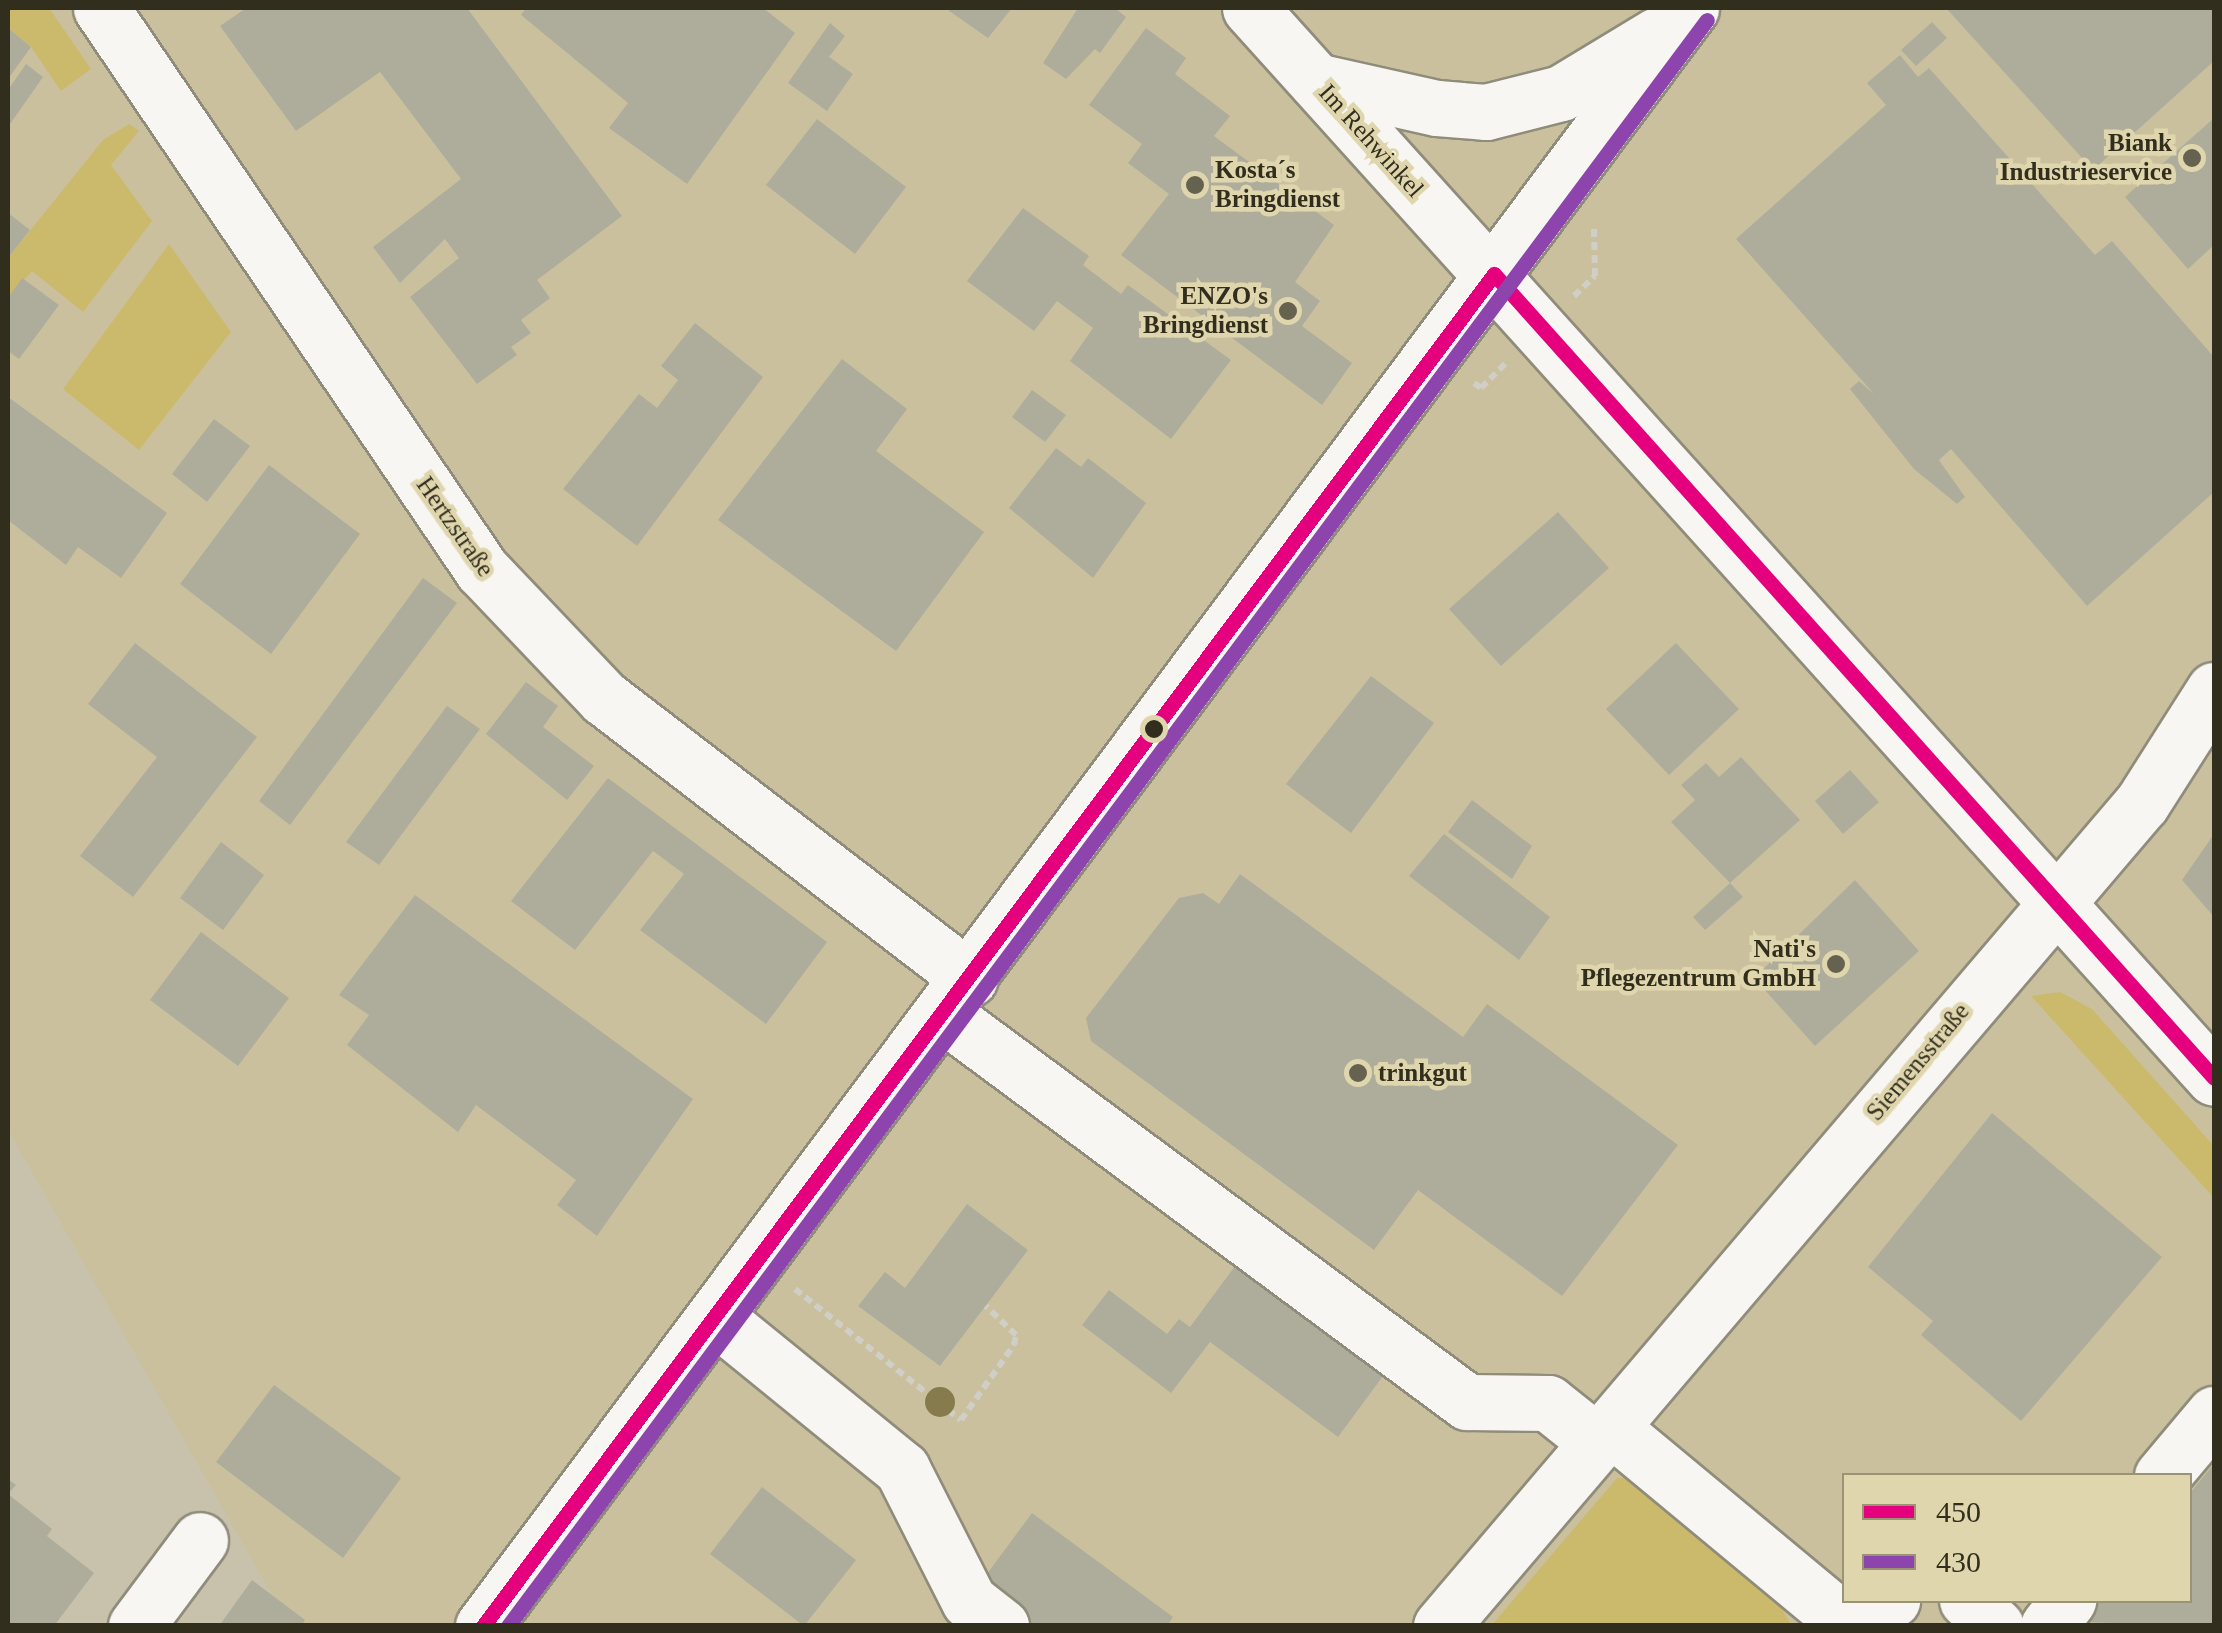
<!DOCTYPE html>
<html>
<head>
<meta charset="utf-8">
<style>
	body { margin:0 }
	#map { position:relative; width:2222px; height:1633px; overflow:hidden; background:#c8c2ac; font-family:Georgia,serif }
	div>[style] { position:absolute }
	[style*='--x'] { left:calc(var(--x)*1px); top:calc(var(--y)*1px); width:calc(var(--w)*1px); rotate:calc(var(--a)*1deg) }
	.built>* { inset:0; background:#cac09d }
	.green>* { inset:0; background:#ccba6c }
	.building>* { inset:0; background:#aead9c }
	.path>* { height:6px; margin-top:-3px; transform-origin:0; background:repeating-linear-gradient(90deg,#d0cfc7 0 8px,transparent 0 13px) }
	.roads { filter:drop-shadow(2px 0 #908c7b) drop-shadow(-2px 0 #908c7b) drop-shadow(0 2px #908c7b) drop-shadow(0 -2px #908c7b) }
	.minor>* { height:55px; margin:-27.5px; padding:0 27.5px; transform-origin:27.5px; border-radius:27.5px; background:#f7f6f3 }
	.bus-1>* { height:15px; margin:-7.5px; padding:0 7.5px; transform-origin:7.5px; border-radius:7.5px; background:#e5007d }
	.bus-2>* { height:15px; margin:-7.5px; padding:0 7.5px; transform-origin:7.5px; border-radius:7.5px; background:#8e44ad }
	.trees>* { width:30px; height:30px; margin:-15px; border-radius:50%; background:#857b4d }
	.dots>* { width:28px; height:28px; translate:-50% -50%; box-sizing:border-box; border:5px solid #e0d6ae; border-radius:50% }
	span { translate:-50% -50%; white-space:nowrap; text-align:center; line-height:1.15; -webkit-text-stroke:9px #e0d6ae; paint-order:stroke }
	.street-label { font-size:25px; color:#322e1e }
	.poi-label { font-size:25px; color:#322e1e; font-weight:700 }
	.right { translate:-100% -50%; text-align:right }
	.left { translate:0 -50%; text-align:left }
	.frame { position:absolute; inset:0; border:10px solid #322e1e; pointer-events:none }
	.legend { position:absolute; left:1842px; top:1473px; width:350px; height:130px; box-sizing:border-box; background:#e0d6ae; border:2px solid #9a9374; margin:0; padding:12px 18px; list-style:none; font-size:30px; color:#322e1e }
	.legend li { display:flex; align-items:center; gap:20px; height:50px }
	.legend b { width:50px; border:2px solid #9a9374 }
</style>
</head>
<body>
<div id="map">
	<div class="built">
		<div style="clip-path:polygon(evenodd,8px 8px,2214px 8px,2214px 1625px,289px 1625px,8px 1130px,8px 8px,1844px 1476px,2190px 1476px,2190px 1600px,1844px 1600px,1844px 1476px)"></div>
	</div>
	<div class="green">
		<div style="clip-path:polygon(8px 8px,49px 8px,91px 69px,61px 91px,31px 47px,8px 28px)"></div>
		<div style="clip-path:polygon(129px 124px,139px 131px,111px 165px,152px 221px,83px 312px,32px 271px,8px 298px,8px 258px,103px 140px)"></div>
		<div style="clip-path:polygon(169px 244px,231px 332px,139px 450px,63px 389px)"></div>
		<div style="clip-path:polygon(2060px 992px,2092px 1009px,2214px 1146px,2214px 1198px,2031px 996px)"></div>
		<div style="clip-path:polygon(1617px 1478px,1630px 1478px,1778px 1602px,1791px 1625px,1491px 1626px)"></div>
	</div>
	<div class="building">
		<div style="clip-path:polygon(246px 8px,467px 8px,622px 216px,537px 280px,550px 298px,521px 320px,531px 333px,511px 347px,517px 355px,477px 384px,410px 297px,459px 258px,445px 239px,400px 283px,373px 247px,461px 179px,380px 72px,296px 131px,220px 26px)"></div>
		<div style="clip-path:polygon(526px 8px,763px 8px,795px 33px,687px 184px,609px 128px,628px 103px,521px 15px)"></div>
		<div style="clip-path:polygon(945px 8px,1012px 8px,988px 38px)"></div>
		<div style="clip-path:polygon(1078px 8px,1115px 8px,1126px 17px,1100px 53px,1095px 49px,1066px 79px,1043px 63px)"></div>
		<div style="clip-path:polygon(1946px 8px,2214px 8px,2214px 61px,2093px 170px)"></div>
		<div style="clip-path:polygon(1932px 22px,1947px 38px,1916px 66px,1901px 50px)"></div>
		<div style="clip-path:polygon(830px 23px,845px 36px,829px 57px,853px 74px,827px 111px,788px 83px)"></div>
		<div style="clip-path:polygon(8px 28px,31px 47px,8px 79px)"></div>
		<div style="clip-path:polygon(1146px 28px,1186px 58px,1175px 74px,1230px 116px,1214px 136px,1334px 225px,1295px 282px,1320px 301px,1302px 326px,1352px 363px,1322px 405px,1121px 255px,1169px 194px,1128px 163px,1142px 144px,1089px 105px)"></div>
		<div style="clip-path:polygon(1900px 55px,1918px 77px,1929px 68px,2095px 255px,2112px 241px,2214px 357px,2214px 492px,2087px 606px,1951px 449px,1939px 460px,1965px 497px,1957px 504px,1914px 469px,1850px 389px,1859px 381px,1874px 394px,1736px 239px,1886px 105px,1867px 83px)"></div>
		<div style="clip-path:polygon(26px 64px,43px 77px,8px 127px,8px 90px)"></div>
		<div style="clip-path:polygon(2214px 118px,2214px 245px,2188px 269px,2125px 197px)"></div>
		<div style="clip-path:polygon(817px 119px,906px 187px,855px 254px,766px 185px)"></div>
		<div style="clip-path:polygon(1023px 208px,1089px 256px,1083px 265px,1121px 294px,1128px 285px,1231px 360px,1171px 439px,1070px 361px,1093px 328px,1057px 301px,1034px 331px,967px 281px)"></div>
		<div style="clip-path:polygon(8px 213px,30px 230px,8px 258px)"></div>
		<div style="clip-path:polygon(22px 278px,59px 305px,19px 359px,8px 351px,8px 298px)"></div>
		<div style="clip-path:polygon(695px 323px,763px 377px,637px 546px,563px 489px,639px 394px,657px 408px,678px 380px,661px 366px)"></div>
		<div style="clip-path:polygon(842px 359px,907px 409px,876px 451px,984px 532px,896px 651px,718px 520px)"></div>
		<div style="clip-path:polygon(1032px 390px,1066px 415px,1045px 442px,1012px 417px)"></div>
		<div style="clip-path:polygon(8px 397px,167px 513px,121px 578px,78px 547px,66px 565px,8px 520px)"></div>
		<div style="clip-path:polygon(214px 419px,250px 446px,207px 502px,172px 474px)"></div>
		<div style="clip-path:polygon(1056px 448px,1081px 467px,1088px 458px,1146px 503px,1093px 578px,1009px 508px)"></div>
		<div style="clip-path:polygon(269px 465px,360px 534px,271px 654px,180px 584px)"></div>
		<div style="clip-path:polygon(1558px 512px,1609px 568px,1501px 666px,1449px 609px)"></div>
		<div style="clip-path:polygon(423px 578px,457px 603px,290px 825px,259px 801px)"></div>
		<div style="clip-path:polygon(135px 643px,257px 737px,133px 897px,80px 856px,157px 757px,88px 704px)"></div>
		<div style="clip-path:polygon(1676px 643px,1739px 709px,1669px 775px,1606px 709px)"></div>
		<div style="clip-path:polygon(1371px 676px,1434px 723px,1351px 833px,1286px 784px)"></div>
		<div style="clip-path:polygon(526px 682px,558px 706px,543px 727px,594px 766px,567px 800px,486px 734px)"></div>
		<div style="clip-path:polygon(447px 706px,480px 729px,379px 865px,346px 842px)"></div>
		<div style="clip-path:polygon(1741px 757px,1800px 820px,1730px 883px,1671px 822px,1695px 800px,1681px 785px,1706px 763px,1719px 777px)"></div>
		<div style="clip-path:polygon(1850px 770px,1879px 802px,1843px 834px,1815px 801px)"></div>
		<div style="clip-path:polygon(608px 778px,827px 942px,766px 1024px,640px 930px,684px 874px,653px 851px,575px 950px,511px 901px)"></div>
		<div style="clip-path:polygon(1472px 800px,1532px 846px,1512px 879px,1448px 832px)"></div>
		<div style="clip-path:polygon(1444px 834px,1550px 917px,1519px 960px,1409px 876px)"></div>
		<div style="clip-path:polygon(2214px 834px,2214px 917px,2182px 880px)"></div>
		<div style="clip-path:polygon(221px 842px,264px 875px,223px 930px,180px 898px)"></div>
		<div style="clip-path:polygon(1240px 874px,1463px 1037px,1487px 1004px,1678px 1145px,1562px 1296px,1418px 1190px,1374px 1250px,1091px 1041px,1086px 1018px,1179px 898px,1203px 893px,1219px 904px)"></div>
		<div style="clip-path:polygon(1855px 880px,1919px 951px,1815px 1046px,1754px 978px)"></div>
		<div style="clip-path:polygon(1730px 883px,1743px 897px,1705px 930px,1693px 917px)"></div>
		<div style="clip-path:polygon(415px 895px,693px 1099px,597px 1236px,557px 1205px,576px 1180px,476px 1105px,458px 1132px,347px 1045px,369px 1015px,339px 995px)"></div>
		<div style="clip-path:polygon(201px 932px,289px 998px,238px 1066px,150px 1000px)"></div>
		<div style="clip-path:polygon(1992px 1113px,2162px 1257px,2021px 1421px,1921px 1335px,1933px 1321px,1868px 1267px)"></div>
		<div style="clip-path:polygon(967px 1204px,1028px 1250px,940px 1366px,858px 1306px,885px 1272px,905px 1288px)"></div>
		<div style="clip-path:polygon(1238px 1262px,1386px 1372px,1338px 1437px,1210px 1342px,1171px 1393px,1082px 1325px,1109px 1290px,1167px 1334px,1179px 1319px,1190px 1327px)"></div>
		<div style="clip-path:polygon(274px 1385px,401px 1478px,343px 1558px,216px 1462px)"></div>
		<div style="clip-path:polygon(2214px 1464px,2214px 1626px,2080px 1622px,2098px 1600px,2190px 1600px,2190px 1493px)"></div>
		<div style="clip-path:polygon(8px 1479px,16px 1485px,8px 1494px,52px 1529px,47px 1536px,94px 1573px,54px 1626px,8px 1624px)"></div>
		<div style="clip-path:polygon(762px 1487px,856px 1560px,804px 1626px,710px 1554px)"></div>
		<div style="clip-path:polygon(1032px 1513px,1173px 1617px,1167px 1626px,1023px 1626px,975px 1590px)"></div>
		<div style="clip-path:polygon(252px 1580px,305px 1620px,301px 1626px,219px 1626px)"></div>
	</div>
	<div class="path">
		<div style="--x:1574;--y:296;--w:29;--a:-44"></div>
		<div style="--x:1595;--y:276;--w:48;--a:-91.2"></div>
		<div style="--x:1474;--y:383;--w:9;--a:36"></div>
		<div style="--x:1481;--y:388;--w:34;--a:-45"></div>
		<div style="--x:795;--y:1289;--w:211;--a:38.3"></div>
		<div style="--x:961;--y:1420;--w:92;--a:-54.8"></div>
		<div style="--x:1014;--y:1345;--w:10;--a:-79"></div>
		<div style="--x:1016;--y:1335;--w:42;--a:-136"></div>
	</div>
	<div class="roads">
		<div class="minor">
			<div style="--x:101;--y:8;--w:679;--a:55.87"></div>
			<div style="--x:482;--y:570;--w:177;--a:46.4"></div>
			<div style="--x:604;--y:698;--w:461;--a:37.5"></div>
			<div style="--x:1250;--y:8;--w:1440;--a:47.98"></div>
			<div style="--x:1316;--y:81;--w:124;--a:12.6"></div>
			<div style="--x:1437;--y:108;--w:49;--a:4.7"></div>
			<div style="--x:1486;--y:112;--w:77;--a:-14.2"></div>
			<div style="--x:1561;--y:93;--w:112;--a:-31.1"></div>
			<div style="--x:943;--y:1014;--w:652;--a:36.52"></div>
			<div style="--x:1467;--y:1402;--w:81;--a:0.7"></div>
			<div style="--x:1548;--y:1403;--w:63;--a:38.5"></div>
			<div style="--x:715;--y:1317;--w:241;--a:39.1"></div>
			<div style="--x:902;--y:1469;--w:148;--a:63.1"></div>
			<div style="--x:969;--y:1601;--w:41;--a:38"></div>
			<div style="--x:1610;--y:1427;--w:298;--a:39.7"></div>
			<div style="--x:1839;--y:1617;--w:56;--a:-17.8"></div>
			<div style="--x:2162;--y:1476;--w:81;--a:-50"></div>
			<div style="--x:1967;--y:1600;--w:39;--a:42"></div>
			<div style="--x:136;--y:1626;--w:107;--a:-53.3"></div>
			<div style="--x:483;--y:1626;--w:2019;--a:-53.25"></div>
			<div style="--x:1441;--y:1626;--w:1081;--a:-49.58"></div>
			<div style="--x:2142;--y:803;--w:134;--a:-57.5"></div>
			<div style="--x:2048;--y:1626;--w:33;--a:-52"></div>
		</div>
	</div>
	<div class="bus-1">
		<div style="--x:483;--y:1626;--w:1688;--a:-53.21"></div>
		<div style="--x:1494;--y:274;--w:1079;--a:48.15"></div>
	</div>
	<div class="bus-2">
		<div style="--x:508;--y:1626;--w:2004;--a:-53.26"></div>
	</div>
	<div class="trees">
		<div style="left:940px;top:1402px"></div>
	</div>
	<div class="dots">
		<div style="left:2192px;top:158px;background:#666250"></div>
		<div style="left:1195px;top:185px;background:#666250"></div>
		<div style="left:1288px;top:311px;background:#666250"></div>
		<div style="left:1154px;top:729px;background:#322e1e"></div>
		<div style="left:1836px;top:964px;background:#666250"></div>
		<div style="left:1358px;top:1073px;background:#666250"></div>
	</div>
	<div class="street-label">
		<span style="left:1371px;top:141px;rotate:48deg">Im Rehwinkel</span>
		<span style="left:455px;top:527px;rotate:55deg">Hertzstraße</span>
		<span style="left:1918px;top:1062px;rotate:-50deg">Siemensstraße</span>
	</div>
	<div class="poi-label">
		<span class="right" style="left:2172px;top:158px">Biank<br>Industrieservice</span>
		<span class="left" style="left:1215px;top:185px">Kosta´s<br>Bringdienst</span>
		<span class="right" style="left:1268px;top:311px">ENZO's<br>Bringdienst</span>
		<span class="right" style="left:1816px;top:964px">Nati's<br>Pflegezentrum GmbH</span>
		<span class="left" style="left:1378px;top:1073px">trinkgut</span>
	</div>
	<div class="frame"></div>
	<ul class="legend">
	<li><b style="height:12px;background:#e5007d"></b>450</li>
	<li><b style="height:12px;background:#8e44ad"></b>430</li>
	</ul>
</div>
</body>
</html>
